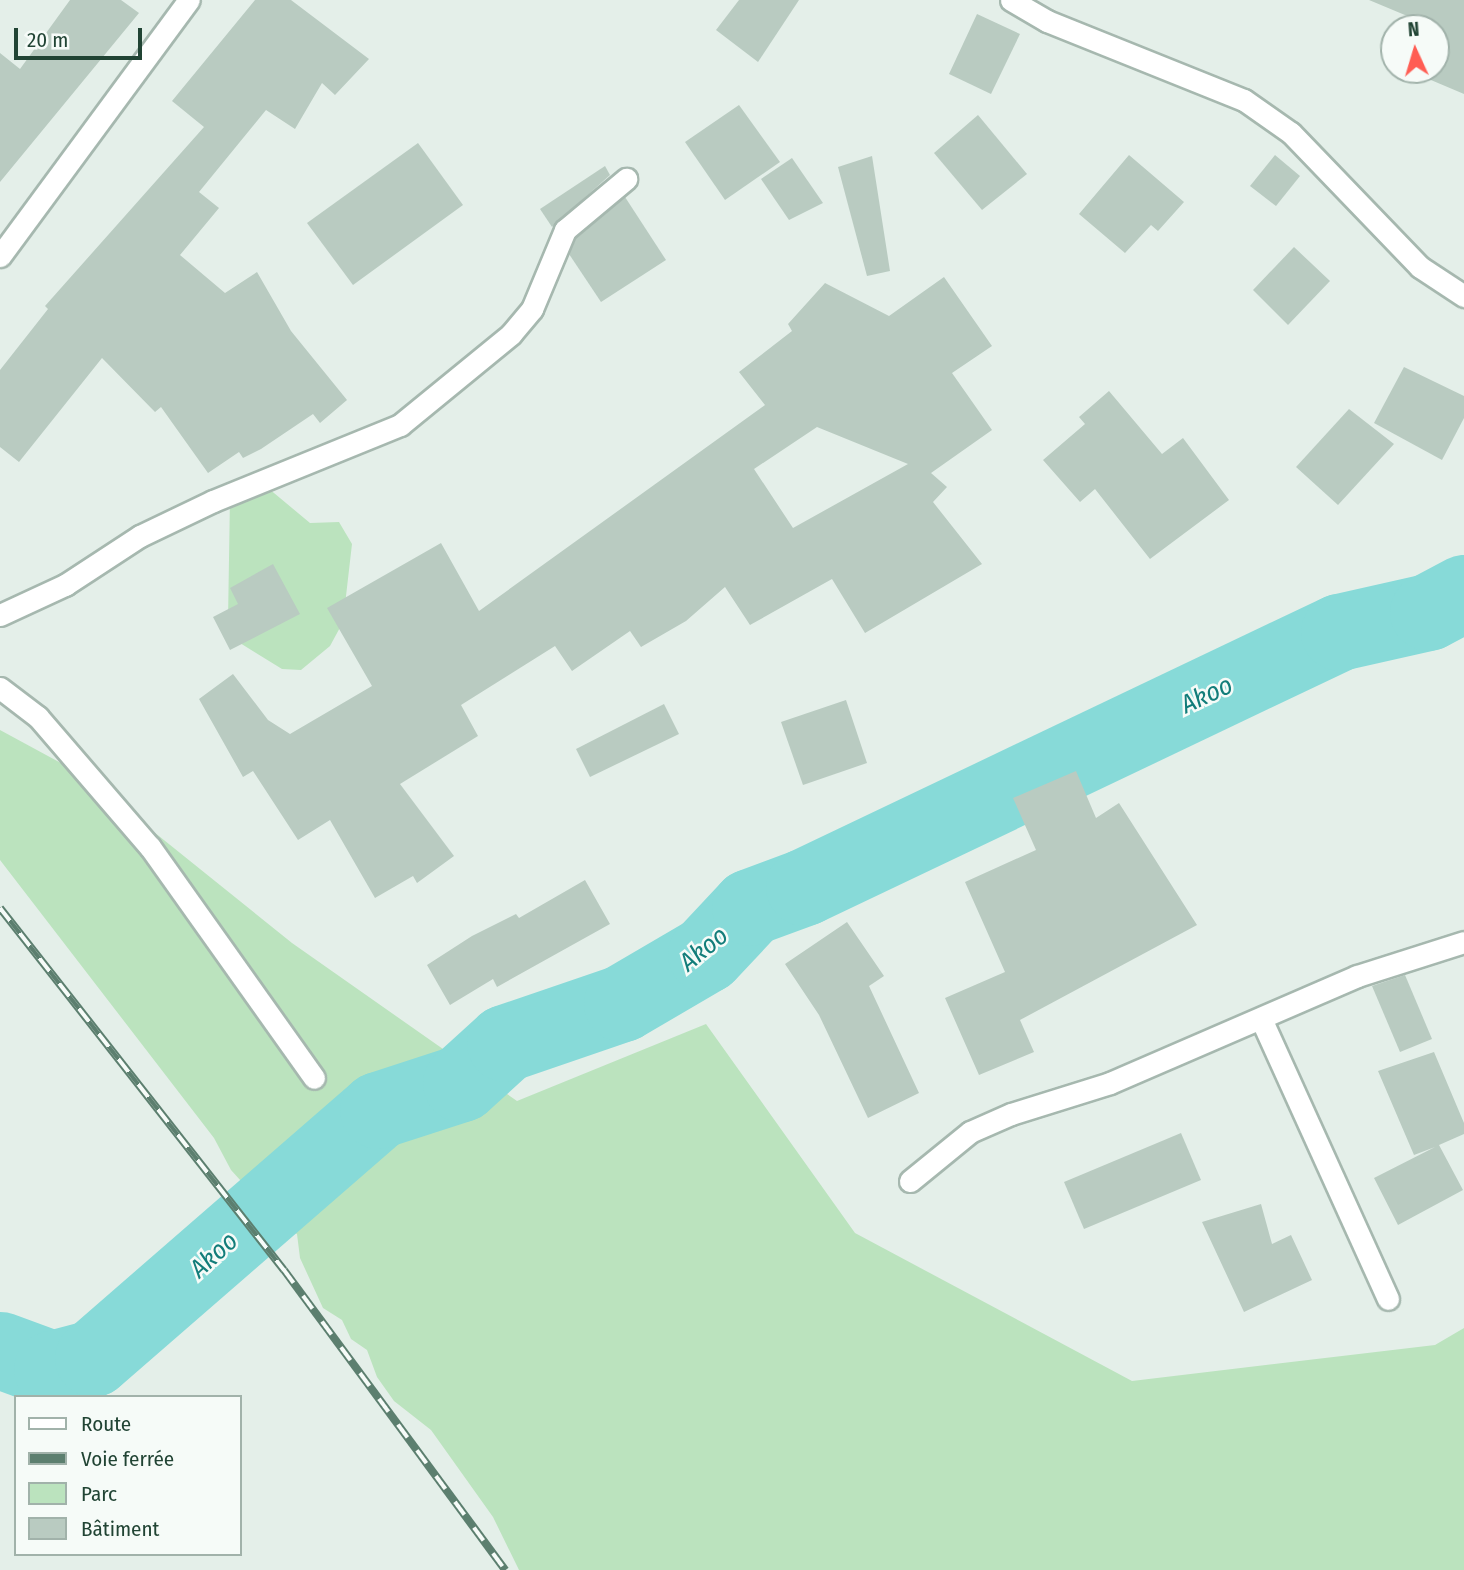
<!DOCTYPE html>
<html>
<head>
<meta charset="utf-8">
<style>
	body { margin:0 }
	#map { position:relative; width:1464px; height:1570px; overflow:hidden; background:#e4efe9; font-family:"Fira Sans Condensed",sans-serif }
	div>[style] { position:absolute }
	[style*='--x'] { left:calc(var(--x)*1px); top:calc(var(--y)*1px); width:calc(var(--w)*1px); rotate:calc(var(--a)*1deg) }
	.green>* { inset:0; background:#bbe3be }
	.river>* { height:77px; margin:-38.5px; padding:0 38.5px; transform-origin:38.5px; border-radius:38.5px; background:#87dad8 }
	.building>* { inset:0; background:#b9cbc1 }
	.roads { filter:drop-shadow(2px 0 #a6b8af) drop-shadow(-2px 0 #a6b8af) drop-shadow(0 2px #a6b8af) drop-shadow(0 -2px #a6b8af) }
	.minor>* { height:21px; margin:-10.5px; padding:0 10.5px; transform-origin:10.5px; border-radius:10.5px; background:#fff }
	.rail>* { height:8px; margin-top:-4px; transform-origin:0; background:repeating-linear-gradient(90deg,#f6fbf8 0 16px,#5c7f6f 0 32px); box-sizing:border-box; border-block:2px solid #5c7f6f }
	span { translate:-50% -50%; white-space:nowrap; text-align:center; line-height:1.15; -webkit-text-stroke:5px #f6fbf8; paint-order:stroke }
	.water-label { font-size:26px; color:#127d7a; font-style:italic }
	.legend { position:absolute; left:14px; top:1395px; width:228px; height:161px; box-sizing:border-box; background:#f6fbf8; border:2px solid #a1b2aa; margin:0; padding:9px 12px; list-style:none; font-size:21px; color:#214434 }
	.legend li { display:flex; align-items:center; gap:14px; height:35px }
	.legend b { width:35px; border:2px solid #a1b2aa }
	.north { position:absolute; left:1380px; top:14px; width:70px; height:70px; box-sizing:border-box; background:#f6fbf8; border:2px solid #a1b2aa; border-radius:50%; rotate:356deg; font-size:19px; font-weight:700; line-height:28px; text-align:center; color:#214434 }
	.north::after { content:''; display:block; margin:auto; width:24px; height:32px; background:#ff5d53; clip-path:polygon(50% 0,100% 100%,50% 72%,0 100%) }
	.scale { position:absolute; left:14px; top:28px; width:128px; height:32px; box-sizing:border-box; border:4px solid #214434; border-top:0; padding-left:9px; font-size:21px; line-height:24px; white-space:nowrap; color:#214434; -webkit-text-stroke:5px #f6fbf8; paint-order:stroke }
</style>
</head>
<body>
<div id="map">
	<div class="green">
		<div style="clip-path:polygon(268px 488px,310px 523px,339px 522px,352px 544px,343px 622px,330px 646px,301px 670px,282px 669px,240px 643px,228px 621px,230px 497px)"></div>
		<div style="clip-path:polygon(0 730px,83px 775px,292px 943px,517px 1101px,706px 1024px,855px 1233px,1132px 1381px,1435px 1345px,1464px 1328px,1464px 1570px,519px 1570px,493px 1517px,431px 1430px,394px 1401px,377px 1377px,367px 1350px,351px 1339px,342px 1320px,323px 1308px,300px 1258px,297px 1234px,281px 1225px,231px 1170px,214px 1138px,0 860px)"></div>
	</div>
	<div class="river">
		<div style="--x:0;--y:1350;--w:55;--a:20.1"></div>
		<div style="--x:52;--y:1369;--w:42;--a:-15"></div>
		<div style="--x:93;--y:1358;--w:378;--a:-41"></div>
		<div style="--x:378;--y:1110;--w:87;--a:-18"></div>
		<div style="--x:461;--y:1083;--w:59;--a:-42.3"></div>
		<div style="--x:505;--y:1043;--w:124;--a:-18.9"></div>
		<div style="--x:622;--y:1003;--w:97;--a:-30.3"></div>
		<div style="--x:706;--y:954;--w:64;--a:-46.9"></div>
		<div style="--x:750;--y:907;--w:58;--a:-20.3"></div>
		<div style="--x:804;--y:887;--w:593;--a:-25.48"></div>
		<div style="--x:1339;--y:632;--w:91;--a:-12.7"></div>
		<div style="--x:1428;--y:612;--w:41;--a:-27.8"></div>
	</div>
	<div class="building">
		<div style="clip-path:polygon(70px 0,121px 0,139px 13px,0 182px,0 53px,20px 69px)"></div>
		<div style="clip-path:polygon(255px 0,291px 0,369px 59px,335px 95px,322px 83px,295px 129px,266px 110px,199px 192px,219px 208px,180px 255px,225px 293px,257px 272px,291px 331px,347px 400px,320px 423px,313px 414px,261px 449px,243px 458px,239px 452px,208px 473px,161px 407px,155px 412px,102px 358px,19px 462px,0 447px,0 370px,48px 309px,45px 306px,204px 127px,172px 101px)"></div>
		<div style="clip-path:polygon(739px 0,799px 0,758px 62px,716px 30px)"></div>
		<div style="clip-path:polygon(1369px 0,1464px 0,1464px 94px,1412px 72px,1436px 70px,1436px 28px)"></div>
		<div style="clip-path:polygon(977px 14px,1020px 34px,991px 94px,949px 74px)"></div>
		<div style="clip-path:polygon(739px 105px,780px 162px,725px 200px,685px 142px)"></div>
		<div style="clip-path:polygon(978px 115px,1027px 174px,982px 210px,934px 153px)"></div>
		<div style="clip-path:polygon(418px 143px,463px 205px,353px 285px,307px 223px)"></div>
		<div style="clip-path:polygon(1129px 155px,1184px 202px,1158px 231px,1151px 225px,1125px 253px,1079px 214px)"></div>
		<div style="clip-path:polygon(1275px 155px,1300px 176px,1276px 206px,1250px 186px)"></div>
		<div style="clip-path:polygon(872px 156px,890px 271px,867px 276px,838px 167px)"></div>
		<div style="clip-path:polygon(792px 158px,823px 203px,789px 220px,761px 179px)"></div>
		<div style="clip-path:polygon(605px 166px,610px 175px,552px 227px,540px 209px)"></div>
		<div style="clip-path:polygon(625px 197px,666px 260px,601px 302px,569px 254px,576px 238px)"></div>
		<div style="clip-path:polygon(1294px 247px,1330px 281px,1288px 325px,1253px 290px)"></div>
		<div style="clip-path:polygon(evenodd,944px 277px,992px 346px,952px 373px,992px 430px,931px 473px,947px 487px,933px 502px,982px 564px,865px 633px,832px 579px,750px 625px,725px 587px,686px 621px,641px 647px,630px 631px,572px 671px,555px 646px,461px 705px,478px 736px,400px 784px,454px 856px,417px 883px,413px 876px,375px 898px,330px 820px,298px 840px,253px 771px,243px 777px,199px 699px,233px 674px,268px 720px,290px 734px,372px 686px,327px 608px,441px 543px,479px 611px,765px 405px,739px 372px,792px 331px,788px 324px,825px 283px,889px 316px,944px 277px,817px 427px,908px 464px,793px 528px,754px 469px,817px 427px)"></div>
		<div style="clip-path:polygon(1404px 367px,1464px 396px,1464px 418px,1442px 460px,1374px 423px)"></div>
		<div style="clip-path:polygon(1109px 391px,1162px 454px,1183px 438px,1229px 500px,1150px 559px,1095px 489px,1080px 502px,1043px 460px,1085px 424px,1079px 417px)"></div>
		<div style="clip-path:polygon(1349px 409px,1394px 444px,1338px 505px,1296px 467px)"></div>
		<div style="clip-path:polygon(273px 564px,300px 614px,230px 650px,213px 617px,238px 604px,230px 588px)"></div>
		<div style="clip-path:polygon(846px 700px,867px 763px,803px 785px,781px 722px)"></div>
		<div style="clip-path:polygon(664px 704px,679px 734px,590px 777px,576px 749px)"></div>
		<div style="clip-path:polygon(1076px 771px,1096px 818px,1119px 803px,1197px 925px,1020px 1020px,1034px 1052px,979px 1075px,945px 998px,1005px 972px,965px 882px,1036px 850px,1013px 798px)"></div>
		<div style="clip-path:polygon(585px 880px,610px 924px,497px 987px,493px 979px,450px 1005px,427px 965px,472px 936px,516px 914px,519px 918px)"></div>
		<div style="clip-path:polygon(847px 922px,884px 976px,869px 986px,919px 1093px,868px 1118px,819px 1015px,785px 964px)"></div>
		<div style="clip-path:polygon(1405px 975px,1432px 1039px,1400px 1052px,1372px 986px)"></div>
		<div style="clip-path:polygon(1434px 1052px,1464px 1123px,1464px 1134px,1439px 1145px,1463px 1190px,1398px 1225px,1374px 1178px,1435px 1147px,1414px 1155px,1378px 1071px)"></div>
		<div style="clip-path:polygon(1181px 1133px,1201px 1180px,1084px 1229px,1064px 1182px)"></div>
		<div style="clip-path:polygon(1261px 1204px,1272px 1244px,1291px 1235px,1312px 1280px,1244px 1312px,1202px 1222px)"></div>
	</div>
	<div class="roads">
		<div class="minor">
			<div style="--x:1011;--y:0;--w:42;--a:30.3"></div>
			<div style="--x:1047;--y:21;--w:212;--a:21.9"></div>
			<div style="--x:1244;--y:100;--w:57;--a:35.1"></div>
			<div style="--x:1291;--y:133;--w:186;--a:46.1"></div>
			<div style="--x:1420;--y:267;--w:53;--a:33.4"></div>
			<div style="--x:0;--y:256;--w:318;--a:-53.6"></div>
			<div style="--x:0;--y:615;--w:72;--a:-24.8"></div>
			<div style="--x:65;--y:585;--w:90;--a:-33.2"></div>
			<div style="--x:140;--y:536;--w:81;--a:-25.6"></div>
			<div style="--x:213;--y:501;--w:202;--a:-22.1"></div>
			<div style="--x:400;--y:425;--w:144;--a:-39.3"></div>
			<div style="--x:511;--y:334;--w:33;--a:-50"></div>
			<div style="--x:532;--y:309;--w:86;--a:-67.3"></div>
			<div style="--x:565;--y:230;--w:80;--a:-39.9"></div>
			<div style="--x:0;--y:688;--w:48;--a:37.3"></div>
			<div style="--x:38;--y:717;--w:172;--a:49.3"></div>
			<div style="--x:150;--y:847;--w:283;--a:54.6"></div>
			<div style="--x:1262;--y:1021;--w:305;--a:65.6"></div>
			<div style="--x:910;--y:1181;--w:77;--a:-39.2"></div>
			<div style="--x:970;--y:1132;--w:45;--a:-23.7"></div>
			<div style="--x:1011;--y:1114;--w:104;--a:-17.4"></div>
			<div style="--x:1110;--y:1083;--w:269;--a:-23.4"></div>
			<div style="--x:1357;--y:976;--w:112;--a:-17.6"></div>
		</div>
	</div>
	<div class="rail">
		<div style="--x:0;--y:908;--w:460;--a:51.9"></div>
		<div style="--x:284;--y:1270;--w:373;--a:53.6"></div>
	</div>
	<div class="water-label">
		<span style="left:1207px;top:695px;rotate:-25deg">Akoo</span>
		<span style="left:704px;top:949px;rotate:-39deg">Akoo</span>
		<span style="left:214px;top:1255px;rotate:-42deg">Akoo</span>
	</div>
	<ul class="legend">
	<li><b style="height:9px;background:#fff"></b>Route</li>
	<li><b style="height:9px;background:#5c7f6f"></b>Voie ferrée</li>
	<li><b style="height:19px;background:#bbe3be"></b>Parc</li>
	<li><b style="height:19px;background:#b9cbc1"></b>Bâtiment</li>
	</ul>
	<div class="north">N</div>
	<div class="scale">20 m</div>
</div>
</body>
</html>
